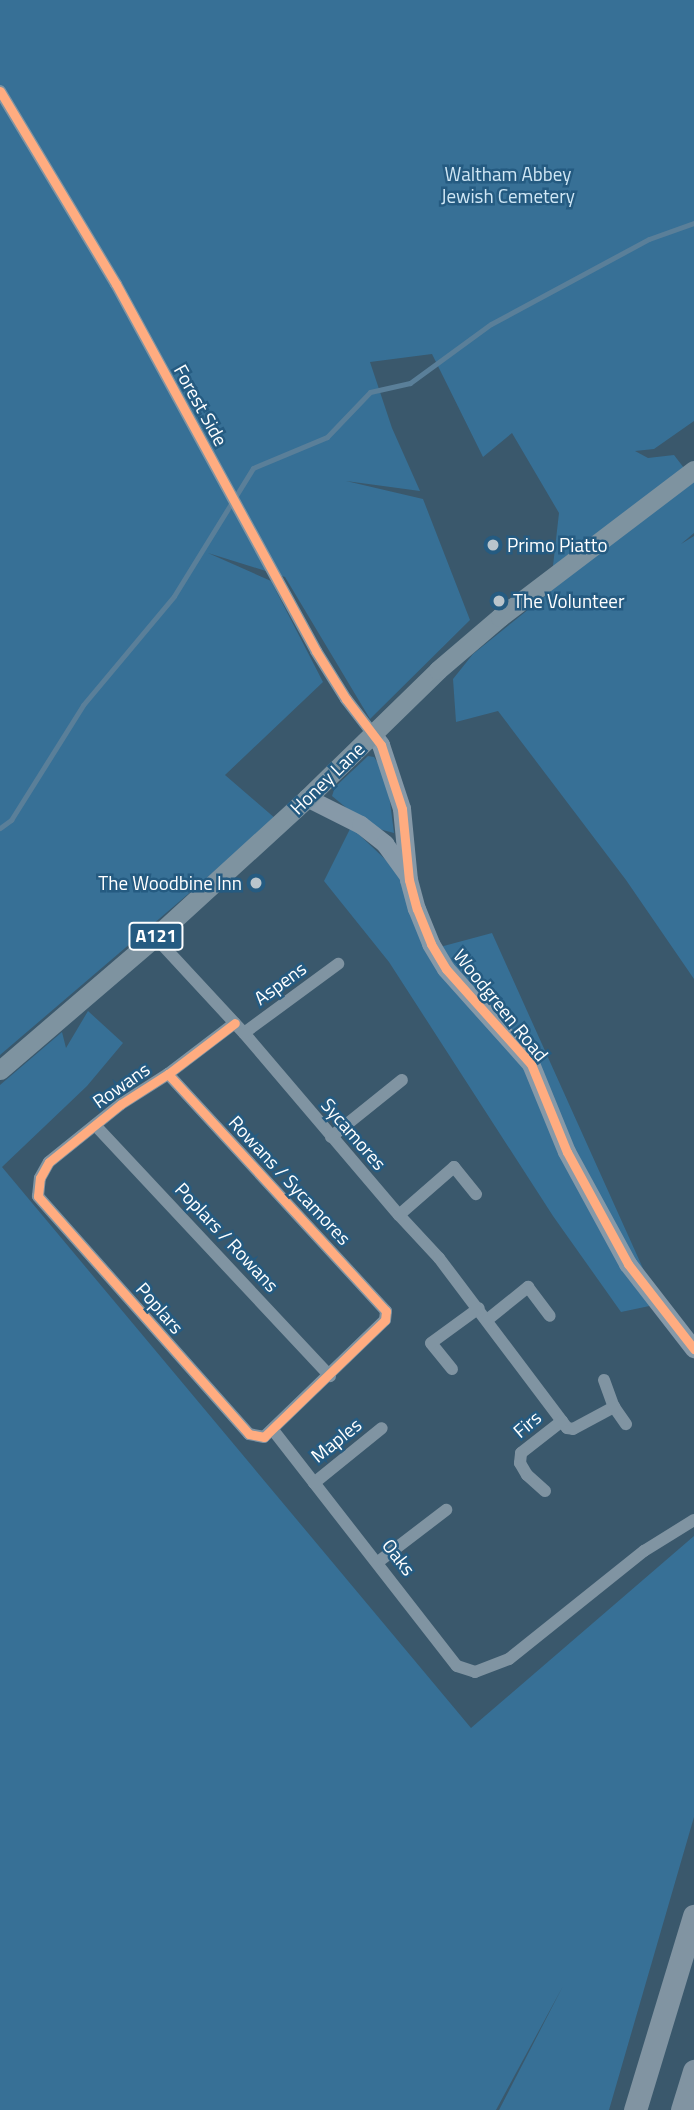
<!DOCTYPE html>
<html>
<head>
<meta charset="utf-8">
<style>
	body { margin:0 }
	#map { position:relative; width:694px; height:2110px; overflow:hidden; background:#3a586c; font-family:"Titillium Web",sans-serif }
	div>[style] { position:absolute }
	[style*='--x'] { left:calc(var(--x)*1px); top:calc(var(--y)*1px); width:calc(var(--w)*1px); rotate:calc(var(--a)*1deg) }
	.green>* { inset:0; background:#377096 }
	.stream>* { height:5px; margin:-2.5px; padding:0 2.5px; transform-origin:2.5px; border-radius:2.5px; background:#5a7f99 }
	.street>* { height:12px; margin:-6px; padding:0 6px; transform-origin:6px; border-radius:6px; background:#8094a2 }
	.secondary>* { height:18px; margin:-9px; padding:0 9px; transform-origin:9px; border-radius:9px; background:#8699a8 }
	.primary>* { height:19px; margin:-9.5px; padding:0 9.5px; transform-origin:9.5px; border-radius:9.5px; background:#7e93a0 }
	.highway>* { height:23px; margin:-11.5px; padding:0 11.5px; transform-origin:11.5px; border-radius:11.5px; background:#8194a2 }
	.cycleway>* { height:9px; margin:-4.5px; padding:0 4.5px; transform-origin:4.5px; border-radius:4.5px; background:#ffac80 }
	.dots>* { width:19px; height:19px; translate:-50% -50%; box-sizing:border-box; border:4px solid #255b81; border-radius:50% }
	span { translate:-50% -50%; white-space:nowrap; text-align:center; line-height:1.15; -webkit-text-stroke:5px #255b81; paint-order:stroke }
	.shield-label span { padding:2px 5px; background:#255b81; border:2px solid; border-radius:5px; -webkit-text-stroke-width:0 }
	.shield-label { font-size:18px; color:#fff; font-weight:700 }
	.park-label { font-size:19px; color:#d0e7f5 }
	.street-label { font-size:19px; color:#fff }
	.poi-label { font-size:19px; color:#fff }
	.left { translate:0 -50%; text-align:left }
	.right { translate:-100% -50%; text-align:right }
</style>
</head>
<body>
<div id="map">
	<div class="green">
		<div style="clip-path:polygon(0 0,694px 0,694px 421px,654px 449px,635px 451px,648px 458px,674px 455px,694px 481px,694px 533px,681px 544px,694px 536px,694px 979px,626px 880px,498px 711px,456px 722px,453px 679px,473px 654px,550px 592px,559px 513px,512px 433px,483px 457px,432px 354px,370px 362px,392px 428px,420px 491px,346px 481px,423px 499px,470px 620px,370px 719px,285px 577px,208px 553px,271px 581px,323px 682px,225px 775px,276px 819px,0 1055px)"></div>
		<div style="clip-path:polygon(368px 756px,374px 757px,380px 766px,389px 794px,394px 833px,379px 829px,355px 815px,332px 796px,335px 787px)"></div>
		<div style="clip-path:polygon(351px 827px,404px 877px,425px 951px,492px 933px,659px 1304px,621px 1312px,553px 1216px,389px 962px,324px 881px)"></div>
		<div style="clip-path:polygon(88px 1011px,123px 1043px,87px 1086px,2px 1167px,471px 1728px,694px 1536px,694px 1817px,609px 2110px,499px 2110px,563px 1986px,496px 2110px,0 2110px,0 1085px,62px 1032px,66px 1048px)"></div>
	</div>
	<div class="stream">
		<div style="--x:0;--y:828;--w:14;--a:-36"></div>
		<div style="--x:11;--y:820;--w:136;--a:-57.9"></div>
		<div style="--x:83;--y:705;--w:142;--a:-50.1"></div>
		<div style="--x:174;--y:596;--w:150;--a:-58.3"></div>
		<div style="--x:253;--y:468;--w:80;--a:-22.7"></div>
		<div style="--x:327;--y:437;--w:62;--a:-46.3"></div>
		<div style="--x:370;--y:392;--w:41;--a:-12.7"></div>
		<div style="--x:410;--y:383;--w:100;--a:-36.1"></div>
		<div style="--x:491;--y:324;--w:179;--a:-28.3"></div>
		<div style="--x:649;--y:239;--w:48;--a:-19.6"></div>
	</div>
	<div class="street">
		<div style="--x:0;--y:91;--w:225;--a:59"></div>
		<div style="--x:116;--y:284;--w:418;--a:61.4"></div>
		<div style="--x:316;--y:651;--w:57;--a:58"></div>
		<div style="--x:346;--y:699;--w:44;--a:52.4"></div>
		<div style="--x:155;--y:937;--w:131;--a:47.2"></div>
		<div style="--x:244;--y:1033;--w:239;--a:49.6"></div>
		<div style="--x:399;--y:1215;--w:59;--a:47.1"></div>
		<div style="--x:439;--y:1258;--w:213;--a:53"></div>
		<div style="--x:567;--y:1428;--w:6;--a:9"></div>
		<div style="--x:573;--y:1429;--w:47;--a:-28.2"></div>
		<div style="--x:614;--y:1407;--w:21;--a:55"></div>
		<div style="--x:244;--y:1033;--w:117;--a:-36.3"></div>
		<div style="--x:168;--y:1074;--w:322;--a:47.4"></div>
		<div style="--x:386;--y:1311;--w:9;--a:96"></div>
		<div style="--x:385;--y:1320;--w:168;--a:136"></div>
		<div style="--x:264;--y:1437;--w:15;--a:-169"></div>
		<div style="--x:249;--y:1434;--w:318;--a:-131.6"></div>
		<div style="--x:38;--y:1196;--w:18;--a:-84"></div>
		<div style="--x:40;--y:1178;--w:18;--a:-61"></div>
		<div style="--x:49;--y:1162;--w:92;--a:-38.9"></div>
		<div style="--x:121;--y:1104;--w:56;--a:-32.6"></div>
		<div style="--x:168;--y:1074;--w:84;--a:-37.3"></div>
		<div style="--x:95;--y:1125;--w:344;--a:46.9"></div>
		<div style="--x:331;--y:1137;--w:91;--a:-38.8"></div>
		<div style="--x:399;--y:1215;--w:73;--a:-41.1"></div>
		<div style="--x:454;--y:1167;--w:35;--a:51"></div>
		<div style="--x:487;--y:1320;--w:53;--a:-38.8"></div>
		<div style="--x:528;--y:1287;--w:36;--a:53"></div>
		<div style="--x:452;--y:1369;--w:33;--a:-129"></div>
		<div style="--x:431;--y:1343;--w:59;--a:-36.1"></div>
		<div style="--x:604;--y:1380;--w:29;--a:70"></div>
		<div style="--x:273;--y:1430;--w:299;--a:52.1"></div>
		<div style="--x:457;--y:1666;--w:19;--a:18"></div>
		<div style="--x:475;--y:1672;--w:36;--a:-21"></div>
		<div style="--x:509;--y:1659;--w:173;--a:-38.7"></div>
		<div style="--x:644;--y:1551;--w:59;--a:-31.8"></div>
		<div style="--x:314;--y:1483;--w:87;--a:-39"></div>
		<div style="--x:545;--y:1491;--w:24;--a:-138"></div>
		<div style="--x:527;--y:1475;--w:14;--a:-120"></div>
		<div style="--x:520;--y:1463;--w:10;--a:-84"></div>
		<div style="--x:521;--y:1453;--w:52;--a:-38"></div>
		<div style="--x:378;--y:1562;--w:86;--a:-37.4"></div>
	</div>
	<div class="secondary">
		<div style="--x:373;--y:734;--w:14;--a:54"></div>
		<div style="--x:381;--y:745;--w:67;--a:71.8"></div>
		<div style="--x:402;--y:809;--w:71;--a:84.4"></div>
		<div style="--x:409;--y:880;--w:30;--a:75"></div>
		<div style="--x:417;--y:909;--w:38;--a:68"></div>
		<div style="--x:431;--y:944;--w:29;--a:59"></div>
		<div style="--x:446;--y:969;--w:127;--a:48.2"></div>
		<div style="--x:531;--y:1064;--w:95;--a:67.8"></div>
		<div style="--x:567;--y:1152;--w:128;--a:61.4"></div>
		<div style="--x:628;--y:1264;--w:108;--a:52.2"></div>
		<div style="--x:307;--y:798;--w:60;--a:26.6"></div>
		<div style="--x:361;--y:825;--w:31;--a:38"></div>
		<div style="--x:385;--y:844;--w:39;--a:54"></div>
	</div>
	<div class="primary">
		<div style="--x:0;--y:1070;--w:204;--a:-40.6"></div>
		<div style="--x:155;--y:937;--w:206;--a:-42.4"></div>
		<div style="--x:307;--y:798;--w:183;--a:-44.3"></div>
		<div style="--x:438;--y:670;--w:82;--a:-40.5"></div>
		<div style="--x:500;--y:617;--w:243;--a:-37.2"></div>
	</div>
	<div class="highway">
		<div style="--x:635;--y:2110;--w:203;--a:-73.1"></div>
		<div style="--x:682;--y:2110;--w:41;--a:-72.9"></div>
	</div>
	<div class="cycleway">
		<div style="--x:0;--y:91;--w:225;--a:59"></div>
		<div style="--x:116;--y:284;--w:418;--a:61.4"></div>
		<div style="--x:316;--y:651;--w:57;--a:58"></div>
		<div style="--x:346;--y:699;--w:58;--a:52.7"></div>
		<div style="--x:381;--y:745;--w:67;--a:71.8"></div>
		<div style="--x:402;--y:809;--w:71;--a:84.4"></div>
		<div style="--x:409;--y:880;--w:30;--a:75"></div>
		<div style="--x:417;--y:909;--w:38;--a:68"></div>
		<div style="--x:431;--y:944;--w:29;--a:59"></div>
		<div style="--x:446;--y:969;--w:127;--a:48.2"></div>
		<div style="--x:531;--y:1064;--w:95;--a:67.8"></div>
		<div style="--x:567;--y:1152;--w:128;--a:61.4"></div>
		<div style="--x:628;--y:1264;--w:108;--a:52.2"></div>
		<div style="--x:168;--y:1074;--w:322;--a:47.4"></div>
		<div style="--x:386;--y:1311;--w:9;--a:96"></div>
		<div style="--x:385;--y:1320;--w:168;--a:136"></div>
		<div style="--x:264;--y:1437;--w:15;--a:-169"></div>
		<div style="--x:249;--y:1434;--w:318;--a:-131.6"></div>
		<div style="--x:38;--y:1196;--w:18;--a:-84"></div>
		<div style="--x:40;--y:1178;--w:18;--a:-61"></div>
		<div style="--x:49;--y:1162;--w:92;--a:-38.9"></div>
		<div style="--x:121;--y:1104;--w:56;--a:-32.6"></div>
		<div style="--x:168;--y:1074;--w:84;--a:-37.3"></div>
	</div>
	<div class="dots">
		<div style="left:493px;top:545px;background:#bac5cc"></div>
		<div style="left:499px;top:601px;background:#bac5cc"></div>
		<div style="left:256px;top:883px;background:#bac5cc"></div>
	</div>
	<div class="shield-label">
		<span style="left:156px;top:936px">A121</span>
	</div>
	<div class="park-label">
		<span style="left:508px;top:185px">Waltham Abbey<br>Jewish Cemetery</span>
	</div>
	<div class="street-label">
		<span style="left:201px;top:405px;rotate:61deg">Forest Side</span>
		<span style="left:327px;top:778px;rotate:-44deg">Honey Lane</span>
		<span style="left:280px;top:983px;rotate:-36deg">Aspens</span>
		<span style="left:501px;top:1005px;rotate:51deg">Woodgreen Road</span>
		<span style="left:121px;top:1085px;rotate:-35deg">Rowans</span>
		<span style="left:354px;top:1134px;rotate:49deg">Sycamores</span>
		<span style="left:290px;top:1180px;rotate:47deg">Rowans / Sycamores</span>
		<span style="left:227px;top:1237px;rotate:47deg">Poplars / Rowans</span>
		<span style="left:160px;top:1308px;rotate:49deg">Poplars</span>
		<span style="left:527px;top:1424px;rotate:-40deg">Firs</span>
		<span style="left:336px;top:1440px;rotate:-39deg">Maples</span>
		<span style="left:399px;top:1557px;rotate:52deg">Oaks</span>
	</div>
	<div class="poi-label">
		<span class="left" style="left:507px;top:545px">Primo Piatto</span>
		<span class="left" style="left:513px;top:601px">The Volunteer</span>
		<span class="right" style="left:242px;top:883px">The Woodbine Inn</span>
	</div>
</div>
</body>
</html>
